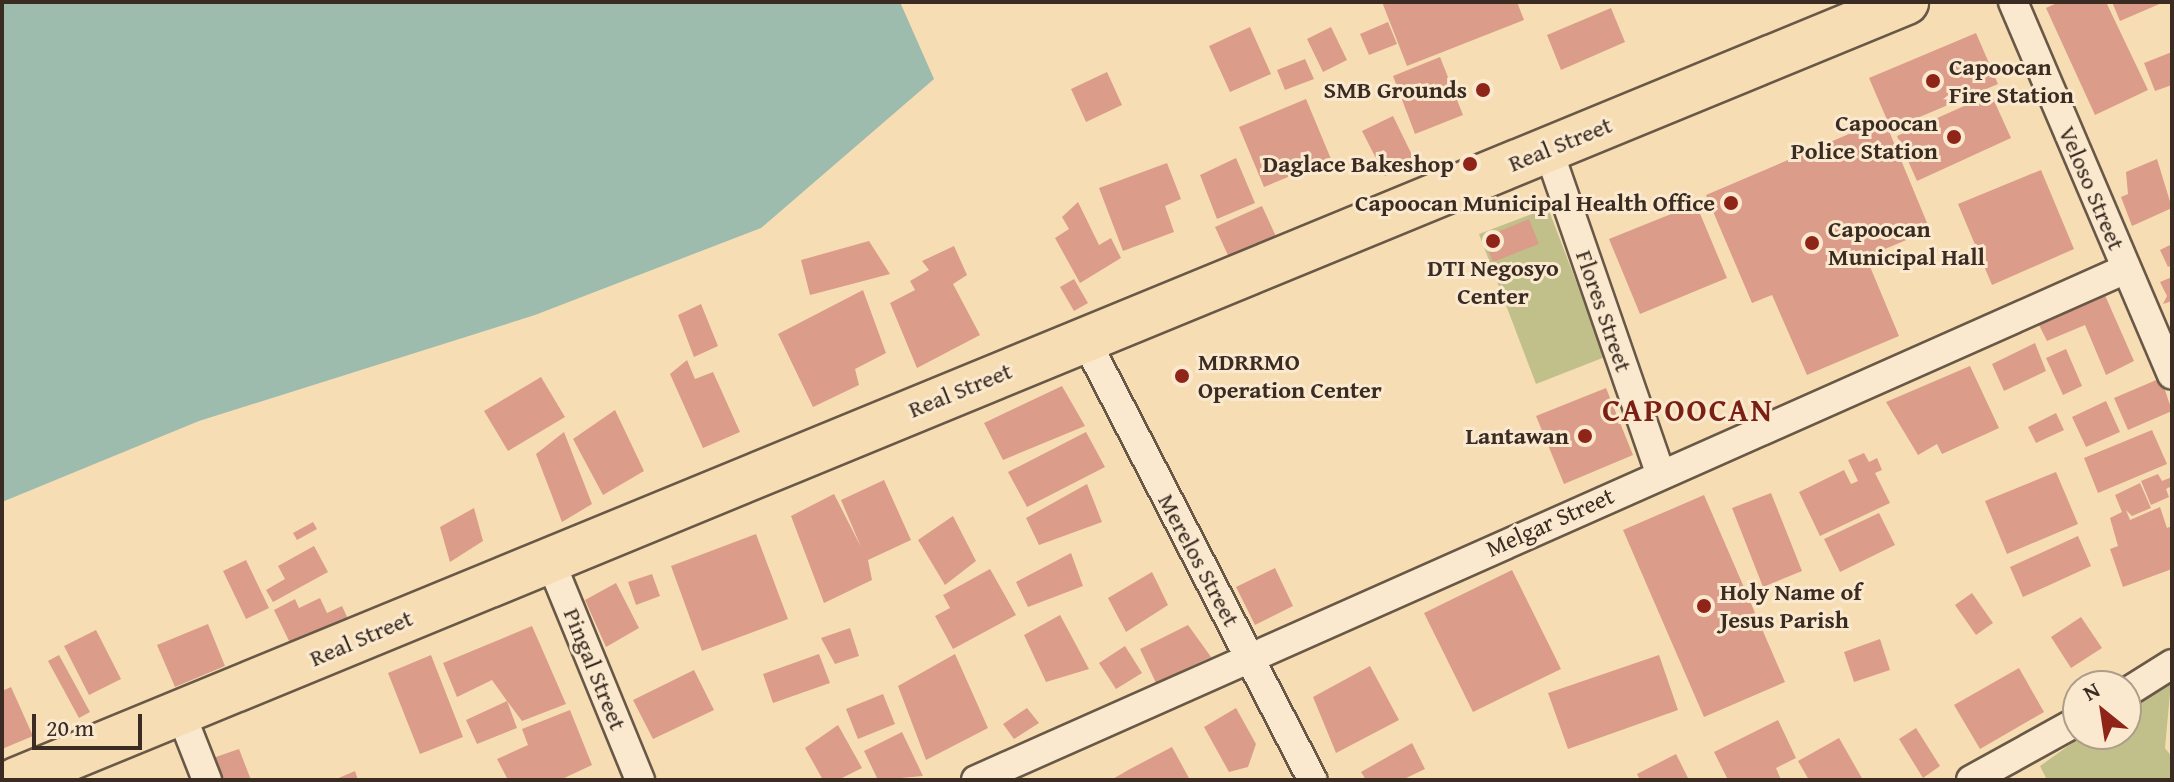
<!DOCTYPE html>
<html>
<head>
<meta charset="utf-8">
<style>
	body { margin:0 }
	#map { position:relative; width:2174px; height:782px; overflow:hidden; background:#f7ddb4; font-family:"Gentium Book Plus",serif }
	div>[style] { position:absolute }
	[style*='--x'] { left:calc(var(--x)*1px); top:calc(var(--y)*1px); width:calc(var(--w)*1px); rotate:calc(var(--a)*1deg) }
	.green>* { inset:0; background:#c1c08a }
	.water>* { inset:0; background:#9dbcad }
	.building>* { inset:0; background:#db9d89 }
	.roads { filter:drop-shadow(2px 0 #695847) drop-shadow(-2px 0 #695847) drop-shadow(0 2px #695847) drop-shadow(0 -2px #695847) }
	.street>* { height:28px; margin:-14px; padding:0 14px; transform-origin:14px; border-radius:14px; background:#fae9ce }
	.highway>* { height:44px; margin:-22px; padding:0 22px; transform-origin:22px; border-radius:22px; background:#f7ddb4 }
	.dots>* { width:22px; height:22px; translate:-50% -50%; box-sizing:border-box; border:4px solid #fae9ce; border-radius:50% }
	span { translate:-50% -50%; white-space:nowrap; text-align:center; line-height:1.15; -webkit-text-stroke:6px #fae9ce; paint-order:stroke }
	.poi-label { font-size:24px; color:#3a2c23; font-weight:700 }
	.left { translate:0 -50%; text-align:left }
	.right { translate:-100% -50%; text-align:right }
	.street-label { font-size:24px; color:#3a2c23 }
	.district-label { font-size:32px; color:#7a1f14; font-weight:700; letter-spacing:2px }
	.frame { position:absolute; inset:0; border:4px solid #3a2c23; pointer-events:none }
	.north { position:absolute; left:2062px; top:670px; width:80px; height:80px; box-sizing:border-box; background:#fae9ce; border:2px solid #ad9d8a; border-radius:50%; rotate:330deg; font-size:22px; font-weight:700; line-height:32px; text-align:center; color:#3a2c23 }
	.north::after { content:''; display:block; margin:auto; width:28px; height:36px; background:#8f2418; clip-path:polygon(50% 0,100% 100%,50% 72%,0 100%) }
	.scale { position:absolute; left:32px; top:714px; width:110px; height:36px; box-sizing:border-box; border:4px solid #3a2c23; border-top:0; padding-left:10px; font-size:24px; line-height:28px; white-space:nowrap; color:#3a2c23; -webkit-text-stroke:6px #fae9ce; paint-order:stroke }
</style>
</head>
<body>
<div id="map">
	<div class="green">
		<div style="clip-path:polygon(1548px 208px,1605px 357px,1536px 384px,1479px 234px)"></div>
		<div style="clip-path:polygon(2172px 671px,2165px 748px,2172px 757px,2172px 780px,2047px 780px,2040px 766px,2085px 734px,2126px 734px,2126px 704px)"></div>
	</div>
	<div class="water">
		<div style="clip-path:polygon(2px 2px,900px 2px,934px 79px,761px 228px,535px 315px,199px 421px,2px 502px)"></div>
	</div>
	<div class="building">
		<div style="clip-path:polygon(1382px 2px,1517px 2px,1524px 20px,1407px 66px)"></div>
		<div style="clip-path:polygon(2059px 2px,2106px 2px,2148px 90px,2095px 115px,2046px 8px)"></div>
		<div style="clip-path:polygon(2112px 2px,2164px 2px,2120px 21px)"></div>
		<div style="clip-path:polygon(1611px 8px,1625px 42px,1561px 70px,1547px 35px)"></div>
		<div style="clip-path:polygon(1388px 22px,1397px 44px,1369px 55px,1360px 34px)"></div>
		<div style="clip-path:polygon(1250px 27px,1271px 74px,1230px 92px,1209px 46px)"></div>
		<div style="clip-path:polygon(1331px 27px,1347px 60px,1323px 72px,1307px 39px)"></div>
		<div style="clip-path:polygon(1976px 33px,1998px 84px,1891px 129px,1869px 78px)"></div>
		<div style="clip-path:polygon(2172px 52px,2172px 85px,2155px 91px,2144px 63px)"></div>
		<div style="clip-path:polygon(1440px 57px,1463px 115px,1415px 134px,1393px 76px)"></div>
		<div style="clip-path:polygon(1305px 59px,1314px 79px,1285px 90px,1277px 70px)"></div>
		<div style="clip-path:polygon(1107px 72px,1122px 105px,1086px 122px,1071px 89px)"></div>
		<div style="clip-path:polygon(1991px 94px,2011px 138px,1917px 181px,1897px 136px)"></div>
		<div style="clip-path:polygon(1306px 99px,1331px 159px,1264px 187px,1239px 127px)"></div>
		<div style="clip-path:polygon(1393px 116px,1415px 161px,1385px 176px,1362px 131px)"></div>
		<div style="clip-path:polygon(1884px 119px,1930px 230px,1866px 257px,1899px 336px,1807px 375px,1772px 295px,1752px 303px,1706px 195px)"></div>
		<div style="clip-path:polygon(1236px 158px,1255px 203px,1217px 219px,1200px 175px)"></div>
		<div style="clip-path:polygon(2157px 159px,2172px 208px,2132px 226px,2121px 197px,2128px 194px,2126px 172px)"></div>
		<div style="clip-path:polygon(1167px 163px,1181px 199px,1165px 206px,1174px 232px,1123px 251px,1099px 188px)"></div>
		<div style="clip-path:polygon(2041px 170px,2074px 249px,1992px 285px,1958px 204px)"></div>
		<div style="clip-path:polygon(1078px 202px,1099px 245px,1111px 238px,1121px 258px,1080px 283px,1055px 238px,1069px 229px,1062px 217px)"></div>
		<div style="clip-path:polygon(1696px 204px,1727px 278px,1640px 314px,1609px 239px)"></div>
		<div style="clip-path:polygon(1262px 206px,1279px 243px,1232px 264px,1215px 227px)"></div>
		<div style="clip-path:polygon(1529px 219px,1539px 244px,1493px 262px,1483px 238px)"></div>
		<div style="clip-path:polygon(869px 241px,890px 274px,810px 295px,801px 260px)"></div>
		<div style="clip-path:polygon(2172px 244px,2172px 265px,2168px 267px,2160px 250px)"></div>
		<div style="clip-path:polygon(954px 246px,967px 275px,953px 284px,980px 335px,917px 368px,890px 303px,915px 290px,910px 281px,929px 270px,922px 261px)"></div>
		<div style="clip-path:polygon(2172px 277px,2172px 301px,2163px 304px,2167px 296px,2160px 282px)"></div>
		<div style="clip-path:polygon(1074px 279px,1088px 303px,1074px 311px,1060px 287px)"></div>
		<div style="clip-path:polygon(863px 290px,886px 353px,855px 369px,859px 385px,813px 407px,778px 334px)"></div>
		<div style="clip-path:polygon(2104px 293px,2134px 361px,2106px 375px,2085px 325px,2047px 341px,2038px 323px)"></div>
		<div style="clip-path:polygon(701px 304px,718px 346px,694px 357px,678px 315px)"></div>
		<div style="clip-path:polygon(2035px 343px,2046px 371px,2004px 391px,1992px 364px)"></div>
		<div style="clip-path:polygon(2066px 349px,2082px 386px,2063px 395px,2046px 358px)"></div>
		<div style="clip-path:polygon(687px 360px,695px 379px,713px 372px,740px 432px,703px 448px,670px 374px)"></div>
		<div style="clip-path:polygon(1970px 366px,1999px 428px,1942px 454px,1937px 444px,1918px 455px,1886px 402px)"></div>
		<div style="clip-path:polygon(541px 377px,565px 417px,508px 451px,484px 411px)"></div>
		<div style="clip-path:polygon(2161px 378px,2172px 411px,2128px 430px,2114px 398px)"></div>
		<div style="clip-path:polygon(1062px 386px,1085px 426px,1003px 460px,984px 423px)"></div>
		<div style="clip-path:polygon(1606px 388px,1633px 455px,1564px 484px,1536px 416px)"></div>
		<div style="clip-path:polygon(2106px 401px,2120px 432px,2086px 447px,2072px 417px)"></div>
		<div style="clip-path:polygon(615px 410px,644px 471px,603px 495px,573px 439px)"></div>
		<div style="clip-path:polygon(2056px 413px,2064px 430px,2036px 443px,2028px 427px)"></div>
		<div style="clip-path:polygon(2152px 430px,2167px 464px,2098px 493px,2084px 458px)"></div>
		<div style="clip-path:polygon(564px 432px,592px 504px,562px 522px,536px 454px)"></div>
		<div style="clip-path:polygon(1086px 432px,1105px 467px,1027px 507px,1008px 472px)"></div>
		<div style="clip-path:polygon(1864px 453px,1869px 462px,1877px 458px,1882px 470px,1875px 473px,1890px 503px,1820px 536px,1799px 492px,1844px 470px,1851px 484px,1858px 481px,1848px 460px)"></div>
		<div style="clip-path:polygon(2056px 472px,2078px 524px,2007px 554px,1985px 501px)"></div>
		<div style="clip-path:polygon(2158px 474px,2162px 481px,2172px 477px,2172px 486px,2166px 489px,2169px 497px,2151px 505px,2141px 481px)"></div>
		<div style="clip-path:polygon(884px 480px,911px 540px,868px 560px,872px 580px,824px 603px,791px 516px,834px 494px,861px 547px,841px 500px)"></div>
		<div style="clip-path:polygon(2140px 483px,2151px 508px,2132px 516px,2126px 510px,2130px 520px,2160px 507px,2167px 528px,2172px 526px,2172px 569px,2123px 587px,2110px 549px,2118px 546px,2110px 518px,2122px 512px,2115px 495px)"></div>
		<div style="clip-path:polygon(1087px 484px,1102px 522px,1039px 545px,1026px 518px)"></div>
		<div style="clip-path:polygon(1771px 493px,1802px 571px,1763px 587px,1732px 508px)"></div>
		<div style="clip-path:polygon(1704px 495px,1785px 682px,1704px 717px,1623px 530px)"></div>
		<div style="clip-path:polygon(474px 508px,483px 541px,450px 562px,440px 527px)"></div>
		<div style="clip-path:polygon(1879px 513px,1895px 545px,1840px 572px,1824px 539px)"></div>
		<div style="clip-path:polygon(953px 516px,976px 561px,945px 585px,918px 540px)"></div>
		<div style="clip-path:polygon(313px 522px,317px 529px,297px 540px,293px 533px)"></div>
		<div style="clip-path:polygon(756px 534px,788px 619px,702px 651px,671px 566px)"></div>
		<div style="clip-path:polygon(2078px 536px,2091px 566px,2023px 597px,2010px 567px)"></div>
		<div style="clip-path:polygon(314px 546px,328px 572px,273px 602px,266px 590px,285px 579px,278px 566px)"></div>
		<div style="clip-path:polygon(1071px 553px,1083px 586px,1028px 607px,1016px 582px)"></div>
		<div style="clip-path:polygon(246px 560px,269px 608px,246px 619px,223px 571px)"></div>
		<div style="clip-path:polygon(1275px 568px,1293px 606px,1255px 625px,1236px 587px)"></div>
		<div style="clip-path:polygon(990px 569px,1016px 615px,953px 649px,935px 616px,950px 608px,943px 595px)"></div>
		<div style="clip-path:polygon(1512px 570px,1561px 669px,1473px 712px,1424px 613px)"></div>
		<div style="clip-path:polygon(1152px 572px,1168px 605px,1126px 632px,1108px 598px)"></div>
		<div style="clip-path:polygon(652px 574px,660px 596px,636px 605px,628px 582px)"></div>
		<div style="clip-path:polygon(616px 583px,639px 628px,606px 647px,585px 600px)"></div>
		<div style="clip-path:polygon(1972px 593px,1993px 623px,1976px 635px,1955px 605px)"></div>
		<div style="clip-path:polygon(320px 598px,327px 613px,342px 606px,348px 619px,292px 647px,274px 610px,295px 599px,299px 608px)"></div>
		<div style="clip-path:polygon(1060px 615px,1089px 669px,1046px 682px,1024px 635px)"></div>
		<div style="clip-path:polygon(2081px 617px,2102px 648px,2071px 668px,2051px 637px)"></div>
		<div style="clip-path:polygon(208px 624px,225px 666px,175px 687px,157px 645px)"></div>
		<div style="clip-path:polygon(1188px 625px,1211px 657px,1156px 683px,1140px 649px)"></div>
		<div style="clip-path:polygon(532px 626px,566px 704px,522px 721px,507px 701px,517px 728px,477px 744px,466px 720px,507px 701px,492px 680px,457px 697px,443px 663px)"></div>
		<div style="clip-path:polygon(850px 628px,859px 656px,835px 664px,821px 638px)"></div>
		<div style="clip-path:polygon(96px 630px,121px 679px,89px 695px,64px 646px)"></div>
		<div style="clip-path:polygon(1880px 639px,1890px 670px,1854px 682px,1844px 652px)"></div>
		<div style="clip-path:polygon(1125px 646px,1142px 673px,1116px 689px,1099px 663px)"></div>
		<div style="clip-path:polygon(819px 654px,830px 683px,773px 703px,763px 674px)"></div>
		<div style="clip-path:polygon(955px 654px,988px 728px,926px 760px,898px 686px)"></div>
		<div style="clip-path:polygon(59px 655px,90px 712px,79px 718px,48px 661px)"></div>
		<div style="clip-path:polygon(431px 655px,463px 737px,420px 754px,388px 673px)"></div>
		<div style="clip-path:polygon(1659px 655px,1678px 710px,1568px 749px,1548px 693px)"></div>
		<div style="clip-path:polygon(1370px 666px,1399px 720px,1336px 753px,1313px 697px)"></div>
		<div style="clip-path:polygon(2019px 668px,2044px 712px,1980px 749px,1954px 705px)"></div>
		<div style="clip-path:polygon(694px 670px,714px 710px,653px 739px,633px 700px)"></div>
		<div style="clip-path:polygon(11px 687px,33px 736px,2px 749px,2px 691px)"></div>
		<div style="clip-path:polygon(883px 694px,895px 724px,858px 739px,846px 709px)"></div>
		<div style="clip-path:polygon(1027px 708px,1039px 723px,1014px 739px,1003px 724px)"></div>
		<div style="clip-path:polygon(1236px 708px,1256px 744px,1248px 767px,1229px 772px,1204px 727px)"></div>
		<div style="clip-path:polygon(570px 710px,592px 765px,560px 780px,508px 780px,497px 759px,528px 745px,522px 729px)"></div>
		<div style="clip-path:polygon(1778px 720px,1796px 758px,1776px 768px,1781px 780px,1728px 780px,1714px 752px)"></div>
		<div style="clip-path:polygon(838px 725px,862px 768px,838px 780px,823px 780px,805px 748px)"></div>
		<div style="clip-path:polygon(1916px 728px,1940px 766px,1923px 778px,1899px 739px)"></div>
		<div style="clip-path:polygon(902px 732px,923px 776px,878px 780px,864px 751px)"></div>
		<div style="clip-path:polygon(1839px 738px,1863px 780px,1809px 780px,1798px 761px)"></div>
		<div style="clip-path:polygon(1412px 743px,1425px 769px,1402px 780px,1366px 780px,1361px 772px)"></div>
		<div style="clip-path:polygon(1172px 747px,1190px 780px,1111px 780px,1130px 769px)"></div>
		<div style="clip-path:polygon(239px 749px,251px 780px,218px 780px,210px 759px)"></div>
		<div style="clip-path:polygon(1676px 754px,1689px 780px,1640px 780px,1637px 774px)"></div>
		<div style="clip-path:polygon(355px 771px,358px 780px,334px 780px)"></div>
	</div>
	<div class="roads">
		<div class="street">
			<div style="--x:2013;--y:2;--w:405;--a:66.9"></div>
			<div style="--x:1548;--y:149;--w:343;--a:70.9"></div>
			<div style="--x:1085;--y:339;--w:496;--a:62.7"></div>
			<div style="--x:549;--y:558;--w:240;--a:67.7"></div>
			<div style="--x:2126;--y:693;--w:54;--a:-32.2"></div>
			<div style="--x:181;--y:714;--w:71;--a:68.5"></div>
			<div style="--x:976;--y:780;--w:1258;--a:-23.96"></div>
			<div style="--x:1971;--y:780;--w:122;--a:-28.9"></div>
		</div>
		<div class="highway">
			<div style="--x:16;--y:780;--w:2044;--a:-22.37"></div>
		</div>
	</div>
	<div class="dots">
		<div style="left:1933px;top:81px;background:#8f2418"></div>
		<div style="left:1483px;top:90px;background:#8f2418"></div>
		<div style="left:1954px;top:137px;background:#8f2418"></div>
		<div style="left:1470px;top:164px;background:#8f2418"></div>
		<div style="left:1731px;top:203px;background:#8f2418"></div>
		<div style="left:1493px;top:241px;background:#8f2418"></div>
		<div style="left:1812px;top:243px;background:#8f2418"></div>
		<div style="left:1182px;top:376px;background:#8f2418"></div>
		<div style="left:1585px;top:436px;background:#8f2418"></div>
		<div style="left:1704px;top:606px;background:#8f2418"></div>
	</div>
	<div class="poi-label">
		<span class="left" style="left:1949px;top:81px">Capoocan<br>Fire Station</span>
		<span class="right" style="left:1467px;top:90px">SMB Grounds</span>
		<span class="right" style="left:1938px;top:137px">Capoocan<br>Police Station</span>
		<span class="right" style="left:1454px;top:164px">Daglace Bakeshop</span>
		<span class="right" style="left:1715px;top:203px">Capoocan Municipal Health Office</span>
		<span class="left" style="left:1828px;top:243px">Capoocan<br>Municipal Hall</span>
		<span style="left:1493px;top:282px">DTI Negosyo<br>Center</span>
		<span class="left" style="left:1198px;top:376px">MDRRMO<br>Operation Center</span>
		<span class="right" style="left:1569px;top:436px">Lantawan</span>
		<span class="left" style="left:1720px;top:606px">Holy Name of<br>Jesus Parish</span>
	</div>
	<div class="street-label">
		<span style="left:1560px;top:144px;rotate:-22deg">Real Street</span>
		<span style="left:2092px;top:188px;rotate:67deg">Veloso Street</span>
		<span style="left:1604px;top:311px;rotate:71deg">Flores Street</span>
		<span style="left:960px;top:390px;rotate:-22deg">Real Street</span>
		<span style="left:1550px;top:522px;rotate:-24deg">Melgar Street</span>
		<span style="left:1199px;top:560px;rotate:62deg">Merelos Street</span>
		<span style="left:361px;top:638px;rotate:-23deg">Real Street</span>
		<span style="left:595px;top:669px;rotate:68deg">Pingal Street</span>
	</div>
	<div class="district-label">
		<span style="left:1688px;top:410px">CAPOOCAN</span>
	</div>
	<div class="frame"></div>
	<div class="north">N</div>
	<div class="scale">20 m</div>
</div>
</body>
</html>
